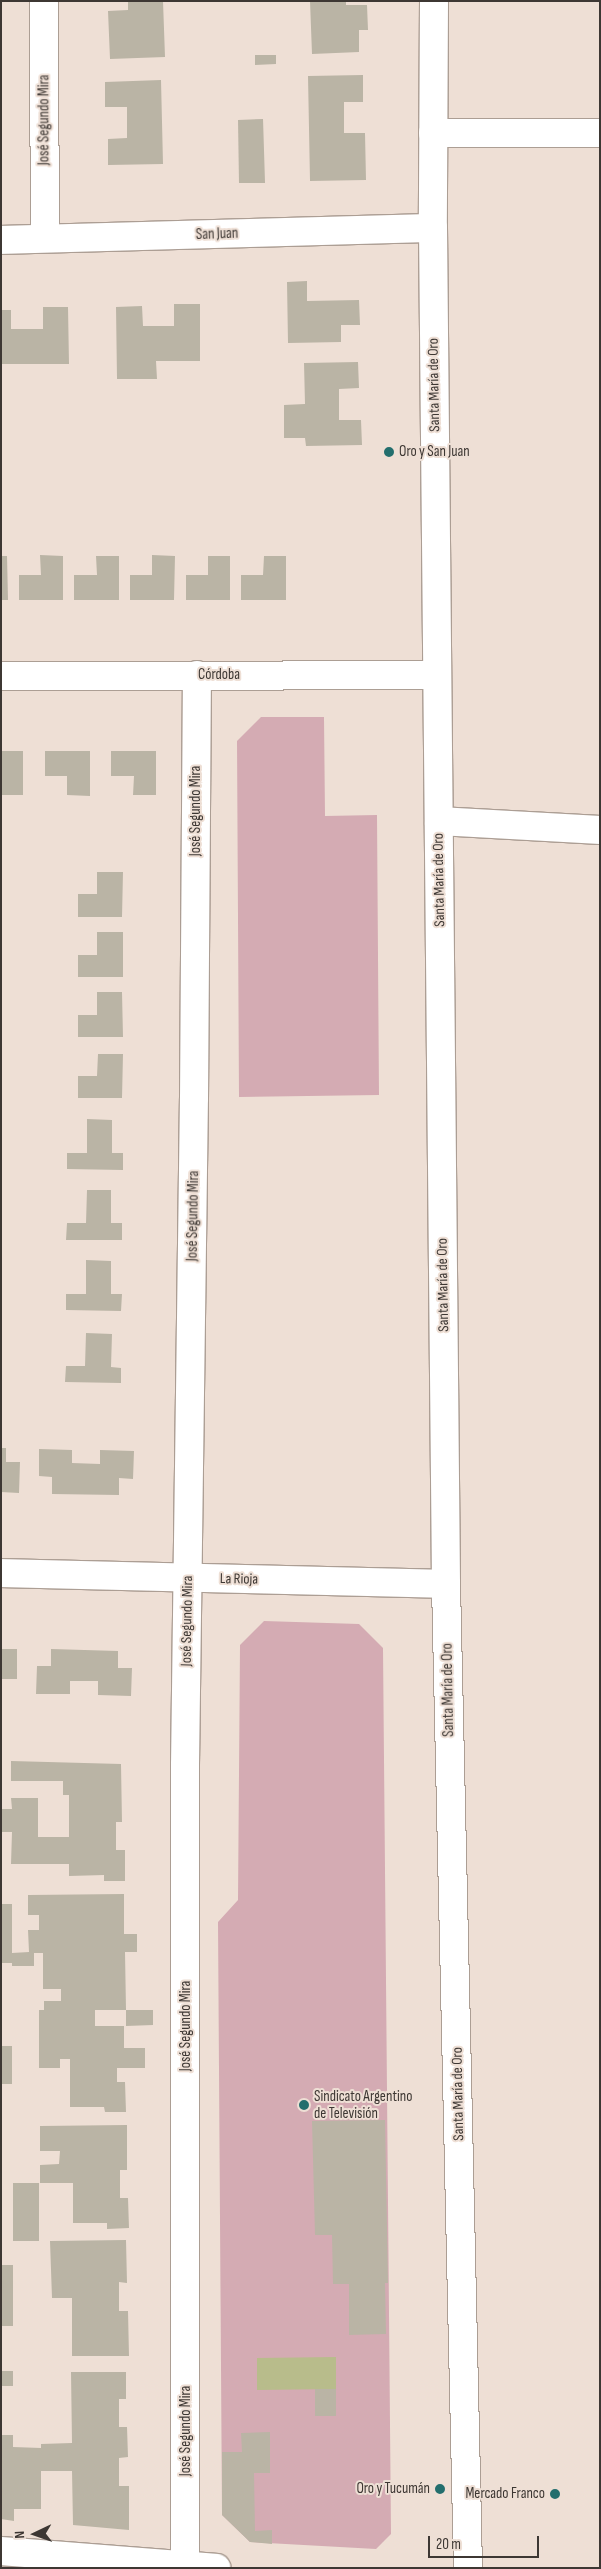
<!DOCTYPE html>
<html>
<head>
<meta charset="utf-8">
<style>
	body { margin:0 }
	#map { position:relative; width:601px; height:2569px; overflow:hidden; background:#eedfd5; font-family:"Sofia Sans Condensed",sans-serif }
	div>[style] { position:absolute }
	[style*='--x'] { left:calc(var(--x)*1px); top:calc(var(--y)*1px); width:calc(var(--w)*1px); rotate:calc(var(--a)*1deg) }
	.green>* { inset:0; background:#d4abb3 }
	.water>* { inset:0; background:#b8bc8b }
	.building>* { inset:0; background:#bab4a5 }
	.roads { filter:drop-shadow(1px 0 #ac9e94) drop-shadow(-1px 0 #ac9e94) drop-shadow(0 1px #ac9e94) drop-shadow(0 -1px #ac9e94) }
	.street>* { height:28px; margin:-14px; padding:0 14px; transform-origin:14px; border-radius:14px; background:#fff }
	.secondary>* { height:28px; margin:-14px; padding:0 14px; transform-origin:14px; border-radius:14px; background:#fff }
	.dots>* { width:14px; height:14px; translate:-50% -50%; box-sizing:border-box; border:2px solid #eedfd5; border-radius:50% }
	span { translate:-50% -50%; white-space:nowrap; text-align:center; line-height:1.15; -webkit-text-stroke:4px #eedfd5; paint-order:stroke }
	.street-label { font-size:15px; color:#3d3733 }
	.poi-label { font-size:15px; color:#3d3733 }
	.left { translate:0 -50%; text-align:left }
	.right { translate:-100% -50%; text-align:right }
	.frame { position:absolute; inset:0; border:2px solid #3d3733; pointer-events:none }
	.north { position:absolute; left:10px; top:2509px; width:50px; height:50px; -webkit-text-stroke:4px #eedfd5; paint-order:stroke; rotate:267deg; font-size:14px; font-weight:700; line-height:20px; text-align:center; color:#3d3733 }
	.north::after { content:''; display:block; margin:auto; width:18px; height:22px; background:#3d3733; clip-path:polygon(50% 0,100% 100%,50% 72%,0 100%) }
	.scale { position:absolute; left:428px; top:2536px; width:111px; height:22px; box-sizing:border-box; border:2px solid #3d3733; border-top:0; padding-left:6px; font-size:15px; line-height:18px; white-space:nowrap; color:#3d3733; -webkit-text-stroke:4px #eedfd5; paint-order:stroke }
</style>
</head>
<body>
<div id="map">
	<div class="green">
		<div style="clip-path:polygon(261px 717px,324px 717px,325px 816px,377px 815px,379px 1095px,239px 1097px,237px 741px)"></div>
		<div style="clip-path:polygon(264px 1621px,359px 1624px,383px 1648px,391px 2534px,376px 2549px,250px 2542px,222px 2515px,218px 1922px,238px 1900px,240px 1645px)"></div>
	</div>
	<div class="water">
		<div style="clip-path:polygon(336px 2357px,336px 2389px,257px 2390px,257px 2358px)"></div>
	</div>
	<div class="building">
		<div style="clip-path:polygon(128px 1px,163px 1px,165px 57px,110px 59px,108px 11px,128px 10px)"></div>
		<div style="clip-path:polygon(310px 1px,346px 1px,346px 5px,367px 5px,368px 30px,359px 30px,359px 52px,312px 54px)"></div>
		<div style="clip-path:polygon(255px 55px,276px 55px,276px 64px,255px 65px)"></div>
		<div style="clip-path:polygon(363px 75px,363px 102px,344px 102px,344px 133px,365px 133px,366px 180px,310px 181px,308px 76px)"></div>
		<div style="clip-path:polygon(161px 80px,163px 164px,108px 165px,108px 139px,127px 138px,127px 107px,105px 107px,105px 82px)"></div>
		<div style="clip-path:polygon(263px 119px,265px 183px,239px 183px,238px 120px)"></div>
		<div style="clip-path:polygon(307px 281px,307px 301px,359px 300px,360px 325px,341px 325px,341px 342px,288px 343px,287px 282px)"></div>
		<div style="clip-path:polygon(174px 304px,200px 304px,200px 361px,156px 361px,157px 379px,117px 379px,116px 307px,142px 306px,143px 326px,174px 326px)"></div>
		<div style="clip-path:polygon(43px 307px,68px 307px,69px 364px,1px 364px,1px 310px,11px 310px,11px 329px,43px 329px)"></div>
		<div style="clip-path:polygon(358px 362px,359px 388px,339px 389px,339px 420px,361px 420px,362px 445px,306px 446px,305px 438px,284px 438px,284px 405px,305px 404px,304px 363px)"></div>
		<div style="clip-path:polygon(40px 555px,63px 556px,63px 600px,19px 600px,19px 575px,41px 575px)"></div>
		<div style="clip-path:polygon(152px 555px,175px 556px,174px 600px,130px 600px,130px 575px,152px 575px)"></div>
		<div style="clip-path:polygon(1px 556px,7px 556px,8px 600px,1px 600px)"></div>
		<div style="clip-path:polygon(96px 556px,119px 556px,119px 600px,74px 600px,74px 575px,97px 575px)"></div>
		<div style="clip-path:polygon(208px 556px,230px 556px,230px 600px,186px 600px,186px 575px,208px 575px)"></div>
		<div style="clip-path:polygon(264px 556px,286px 556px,286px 600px,241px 600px,241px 575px,263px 575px)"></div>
		<div style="clip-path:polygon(1px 751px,23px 751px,23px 795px,1px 795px)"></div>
		<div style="clip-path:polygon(45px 751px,90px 751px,90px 796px,67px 795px,67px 776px,45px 776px)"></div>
		<div style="clip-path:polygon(111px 751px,156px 751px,156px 795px,133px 795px,134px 776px,111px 776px)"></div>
		<div style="clip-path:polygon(97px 872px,123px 872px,122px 917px,78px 917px,78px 894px,97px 894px)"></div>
		<div style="clip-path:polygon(97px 932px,123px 932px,123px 977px,78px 977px,78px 955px,97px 955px)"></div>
		<div style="clip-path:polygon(97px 992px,122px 992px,123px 1037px,78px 1037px,78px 1015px,97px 1015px)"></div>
		<div style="clip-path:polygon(98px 1054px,123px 1054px,122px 1098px,78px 1098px,78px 1076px,97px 1076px)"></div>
		<div style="clip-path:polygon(87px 1119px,112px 1120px,112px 1153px,123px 1153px,123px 1170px,67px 1169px,67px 1153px,87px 1153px)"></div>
		<div style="clip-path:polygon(87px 1190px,111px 1190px,111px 1223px,122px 1223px,122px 1240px,66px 1240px,67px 1223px,86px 1223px)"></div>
		<div style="clip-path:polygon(86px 1260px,111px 1261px,111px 1294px,122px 1294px,121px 1311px,66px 1310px,66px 1294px,86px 1294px)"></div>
		<div style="clip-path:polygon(86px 1333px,112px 1334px,111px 1367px,121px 1368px,121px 1383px,65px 1382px,66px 1366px,85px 1366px)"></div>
		<div style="clip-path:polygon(1px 1448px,6px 1448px,6px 1462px,20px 1462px,19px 1493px,1px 1492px)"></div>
		<div style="clip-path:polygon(39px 1449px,72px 1450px,72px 1463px,100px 1464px,100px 1450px,134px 1451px,133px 1479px,119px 1478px,119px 1495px,52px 1494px,52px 1477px,39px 1476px)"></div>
		<div style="clip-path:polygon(1px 1649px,17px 1649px,17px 1679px,1px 1679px)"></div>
		<div style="clip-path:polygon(51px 1649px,118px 1651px,118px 1668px,132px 1668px,131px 1696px,98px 1695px,98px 1681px,70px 1681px,70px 1694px,36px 1694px,37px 1666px,51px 1666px)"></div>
		<div style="clip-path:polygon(11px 1761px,121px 1764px,122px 1822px,116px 1822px,116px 1850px,125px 1850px,125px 1881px,104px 1881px,104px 1875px,69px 1876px,69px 1864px,11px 1864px,12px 1832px,1px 1832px,1px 1809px,12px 1809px,11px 1798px,38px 1798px,38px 1837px,69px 1837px,69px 1795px,63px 1795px,63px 1781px,11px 1781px)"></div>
		<div style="clip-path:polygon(124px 1894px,124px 1934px,137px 1934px,137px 1952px,125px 1952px,126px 2010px,153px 2010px,153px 2025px,126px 2026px,126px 2010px,95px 2010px,95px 2026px,124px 2026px,124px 2048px,145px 2048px,145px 2068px,117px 2068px,117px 2082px,125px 2082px,126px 2112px,105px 2112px,104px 2107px,70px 2107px,70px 2059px,60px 2059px,60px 2068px,39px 2068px,39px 2010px,44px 2010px,44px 2001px,61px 2001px,61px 1989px,43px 1989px,43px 1953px,34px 1953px,34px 1966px,12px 1966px,12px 1963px,1px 1963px,1px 1904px,12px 1904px,12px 1953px,29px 1952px,28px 1930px,39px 1930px,39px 1915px,28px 1915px,28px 1895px)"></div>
		<div style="clip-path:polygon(1px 2046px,12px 2046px,12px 2084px,1px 2084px)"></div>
		<div style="clip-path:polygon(385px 2120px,388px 2283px,385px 2283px,386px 2334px,349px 2335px,349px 2284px,333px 2284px,332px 2235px,315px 2235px,312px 2121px)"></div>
		<div style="clip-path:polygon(127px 2125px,127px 2170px,120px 2170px,120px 2198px,128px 2198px,129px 2228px,107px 2229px,107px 2223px,73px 2223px,73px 2183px,40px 2183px,40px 2165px,59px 2164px,60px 2151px,40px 2151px,40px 2126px)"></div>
		<div style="clip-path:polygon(13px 2183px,39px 2183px,39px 2241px,13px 2241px)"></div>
		<div style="clip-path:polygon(126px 2240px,127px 2283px,119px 2282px,119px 2311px,128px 2311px,129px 2356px,72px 2356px,72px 2298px,52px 2298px,50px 2241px)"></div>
		<div style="clip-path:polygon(1px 2265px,13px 2265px,13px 2326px,1px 2326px)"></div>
		<div style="clip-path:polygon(1px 2371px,13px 2371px,13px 2386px,1px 2386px)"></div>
		<div style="clip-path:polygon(71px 2372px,126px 2372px,126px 2399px,119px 2399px,119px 2427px,127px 2427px,128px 2457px,119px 2458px,119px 2486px,129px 2486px,129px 2530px,73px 2525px,72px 2471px,41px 2471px,41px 2509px,14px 2509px,14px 2521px,1px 2519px,1px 2435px,13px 2435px,13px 2447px,41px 2448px,41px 2444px,72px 2443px)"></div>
		<div style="clip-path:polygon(315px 2389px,336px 2389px,336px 2416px,315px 2416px)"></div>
		<div style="clip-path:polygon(270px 2432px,270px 2473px,254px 2473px,255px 2531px,272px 2530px,272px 2544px,250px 2542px,222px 2515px,222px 2452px,242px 2452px,241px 2433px)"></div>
	</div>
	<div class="roads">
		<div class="street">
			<div style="--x:44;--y:1;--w:237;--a:89.8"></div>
			<div style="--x:433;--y:133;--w:167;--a:0"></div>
			<div style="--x:1;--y:240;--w:432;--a:-1.6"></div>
			<div style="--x:1;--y:676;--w:436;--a:-0.1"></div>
			<div style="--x:439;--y:821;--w:161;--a:3.2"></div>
			<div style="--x:1;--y:1573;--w:445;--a:1.4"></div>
			<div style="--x:185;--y:2566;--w:801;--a:-90"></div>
			<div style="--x:185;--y:1765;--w:667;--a:-89.23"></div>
			<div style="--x:194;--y:1098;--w:423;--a:-89.6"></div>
		</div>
		<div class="secondary">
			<div style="--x:434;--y:1;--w:227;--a:90.3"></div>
			<div style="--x:433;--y:228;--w:1356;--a:89.45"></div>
			<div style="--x:446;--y:1584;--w:984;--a:88.72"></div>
			<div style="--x:1;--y:2551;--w:216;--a:4.5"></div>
		</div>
	</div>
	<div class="dots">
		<div style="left:389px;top:452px;background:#236e6d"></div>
		<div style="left:304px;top:2105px;background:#236e6d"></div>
		<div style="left:440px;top:2489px;background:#236e6d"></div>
		<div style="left:555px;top:2494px;background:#236e6d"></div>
	</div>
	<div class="street-label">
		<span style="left:44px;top:120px;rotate:-90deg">José Segundo Mira</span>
		<span style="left:217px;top:234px;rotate:-2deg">San Juan</span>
		<span style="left:434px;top:385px;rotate:-91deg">Santa María de Oro</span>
		<span style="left:219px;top:675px">Córdoba</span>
		<span style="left:196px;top:811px;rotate:-90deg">José Segundo Mira</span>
		<span style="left:439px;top:880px;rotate:-91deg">Santa María de Oro</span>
		<span style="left:193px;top:1216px;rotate:-89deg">José Segundo Mira</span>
		<span style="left:443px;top:1285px;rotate:-91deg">Santa María de Oro</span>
		<span style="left:239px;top:1579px;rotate:1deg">La Rioja</span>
		<span style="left:187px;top:1621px;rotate:-89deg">José Segundo Mira</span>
		<span style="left:448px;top:1690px;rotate:-91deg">Santa María de Oro</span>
		<span style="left:186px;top:2026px;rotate:-90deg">José Segundo Mira</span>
		<span style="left:458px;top:2094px;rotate:-91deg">Santa María de Oro</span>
		<span style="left:186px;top:2431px;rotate:-90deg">José Segundo Mira</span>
	</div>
	<div class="poi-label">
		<span class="left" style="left:399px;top:452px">Oro y San Juan</span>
		<span class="left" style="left:314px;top:2105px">Sindicato Argentino<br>de Televisión</span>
		<span class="right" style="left:430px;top:2489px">Oro y Tucumán</span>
		<span class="right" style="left:545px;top:2494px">Mercado Franco</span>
	</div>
	<div class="frame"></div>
	<div class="north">N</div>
	<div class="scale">20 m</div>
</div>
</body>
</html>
